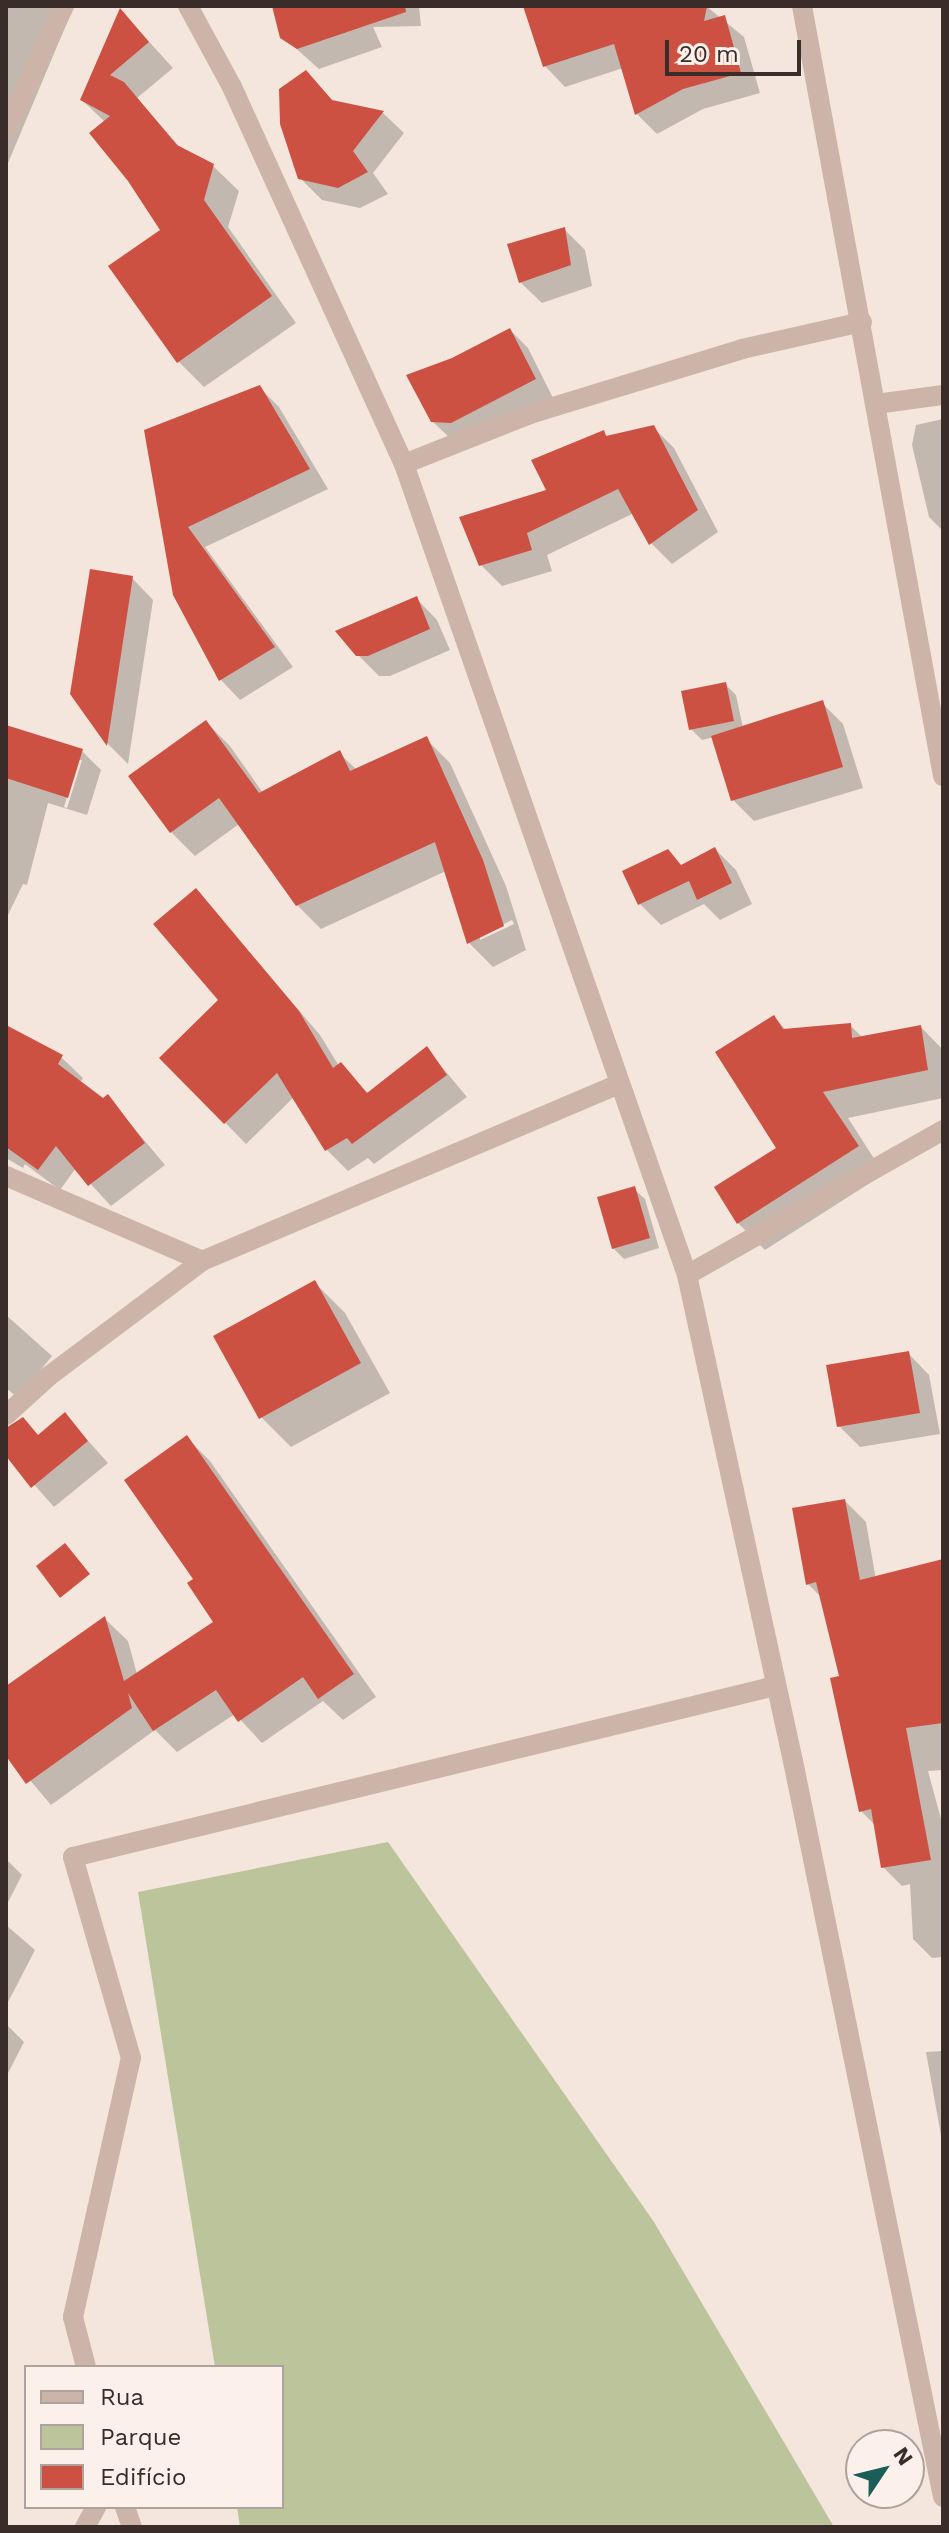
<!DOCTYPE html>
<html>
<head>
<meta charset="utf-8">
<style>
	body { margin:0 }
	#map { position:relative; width:949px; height:2533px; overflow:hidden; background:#f4e6dd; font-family:"Work Sans",sans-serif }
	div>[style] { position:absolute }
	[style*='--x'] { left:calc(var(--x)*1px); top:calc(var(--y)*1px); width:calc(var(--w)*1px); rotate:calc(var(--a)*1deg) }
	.green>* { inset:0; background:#bcc49c }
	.shadow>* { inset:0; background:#0003 }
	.building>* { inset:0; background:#cd5142 }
	.minor>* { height:20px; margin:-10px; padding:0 10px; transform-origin:10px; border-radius:10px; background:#cdb4a8 }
	.tertiary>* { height:20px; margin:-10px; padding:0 10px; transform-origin:10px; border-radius:10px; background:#cdb4a8 }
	span { translate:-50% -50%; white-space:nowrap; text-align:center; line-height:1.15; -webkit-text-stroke:6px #fbf1ea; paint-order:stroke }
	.frame { position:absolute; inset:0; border:8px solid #3a2c29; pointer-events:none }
	.legend { position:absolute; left:24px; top:2365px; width:260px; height:144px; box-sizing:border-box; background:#fbf1ea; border:2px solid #aea29d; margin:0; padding:10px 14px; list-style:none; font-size:24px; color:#3a2c29 }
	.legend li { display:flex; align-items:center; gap:16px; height:40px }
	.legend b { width:40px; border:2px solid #aea29d }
	.north { position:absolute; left:845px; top:2429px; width:80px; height:80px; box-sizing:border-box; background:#fbf1ea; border:2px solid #aea29d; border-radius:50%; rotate:55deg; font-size:22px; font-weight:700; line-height:32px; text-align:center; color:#3a2c29 }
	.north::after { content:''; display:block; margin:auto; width:28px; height:36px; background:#1b5e59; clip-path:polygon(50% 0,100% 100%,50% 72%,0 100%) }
	.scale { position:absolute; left:665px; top:40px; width:136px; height:36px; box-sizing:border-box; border:4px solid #3a2c29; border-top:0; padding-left:10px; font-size:24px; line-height:28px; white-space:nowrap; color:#3a2c29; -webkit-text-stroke:6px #fbf1ea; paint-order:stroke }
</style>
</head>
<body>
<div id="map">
	<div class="green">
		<div style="clip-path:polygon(388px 1842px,654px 2222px,834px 2527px,240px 2527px,237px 2507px,282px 2507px,282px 2367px,215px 2367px,138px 1892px)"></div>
	</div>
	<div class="shadow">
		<div style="clip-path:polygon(6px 6px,74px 6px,8px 163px,6px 162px)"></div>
		<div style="clip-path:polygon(274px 6px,419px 6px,421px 26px,373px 27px,382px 47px,319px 69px,282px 36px)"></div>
		<div style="clip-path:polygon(525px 6px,706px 6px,744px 37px,760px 93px,703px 109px,657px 134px,637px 114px,623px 68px,565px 87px,545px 66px)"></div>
		<div style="clip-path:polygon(121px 11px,173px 68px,137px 98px,183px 151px,213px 166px,239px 191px,228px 227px,296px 323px,204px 387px,179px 362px,163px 231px,105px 122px,82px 100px)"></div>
		<div style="clip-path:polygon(306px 72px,335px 103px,383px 113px,404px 133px,373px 173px,388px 194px,360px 208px,322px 200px,300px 178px)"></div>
		<div style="clip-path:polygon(564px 229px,585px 250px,592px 286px,542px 303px,520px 282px)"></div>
		<div style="clip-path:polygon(510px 330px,528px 348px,553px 398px,451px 439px,432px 421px,453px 359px)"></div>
		<div style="clip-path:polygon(259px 387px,279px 407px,328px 489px,205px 547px,293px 667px,240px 700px,221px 680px,175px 595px,146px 432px)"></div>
		<div style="clip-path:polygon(943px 419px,943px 531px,929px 517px,912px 445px,916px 425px)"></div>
		<div style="clip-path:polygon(653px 427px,674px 448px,718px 532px,672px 564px,651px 543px,634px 513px,547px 555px,552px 571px,502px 586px,481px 565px,603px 432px,609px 438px)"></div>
		<div style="clip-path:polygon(132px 578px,153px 600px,128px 764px,109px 745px,72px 694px)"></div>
		<div style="clip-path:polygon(416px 598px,437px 620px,450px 650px,390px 676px,379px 676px,358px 655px)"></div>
		<div style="clip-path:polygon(725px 684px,736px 695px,743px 728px,822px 703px,843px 724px,863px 788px,754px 821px,733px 800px,714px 737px,702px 740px,691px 729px)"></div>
		<div style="clip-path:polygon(evenodd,206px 722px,230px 746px,263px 793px,339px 753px,357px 770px,426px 739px,450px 763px,506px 886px,526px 950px,493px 967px,469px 943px,446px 871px,321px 929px,297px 905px,239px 824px,195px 856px,171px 832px,206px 722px,512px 920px,514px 924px,480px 940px,480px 936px,512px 920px)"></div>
		<div style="clip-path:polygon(evenodd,6px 727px,82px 751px,101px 770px,87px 815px,48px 803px,27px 885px,23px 884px,6px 919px,6px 727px,78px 760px,82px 760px,67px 808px,64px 807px,78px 760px)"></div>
		<div style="clip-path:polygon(715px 849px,736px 870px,752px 904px,720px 920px,704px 904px,661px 925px,640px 904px,681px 866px)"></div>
		<div style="clip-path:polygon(196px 890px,320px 1035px,339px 1066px,369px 1094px,427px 1049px,467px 1097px,374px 1164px,368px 1158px,348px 1171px,327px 1150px,294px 1097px,246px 1144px,162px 1058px,220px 1000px)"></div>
		<div style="clip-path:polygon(774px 1017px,787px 1031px,850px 1025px,863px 1038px,921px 1027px,943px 1050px,943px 1098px,848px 1118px,884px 1174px,765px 1250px,738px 1223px,779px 1148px)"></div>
		<div style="clip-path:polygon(6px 1027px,61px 1057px,83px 1078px,80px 1083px,103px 1101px,108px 1097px,165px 1165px,111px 1206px,76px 1168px,60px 1190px,25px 1164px,23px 1168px,6px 1158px)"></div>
		<div style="clip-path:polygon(634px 1189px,645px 1199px,659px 1248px,624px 1259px,613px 1248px)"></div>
		<div style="clip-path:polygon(315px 1283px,345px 1313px,390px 1393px,291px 1447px,261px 1417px)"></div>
		<div style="clip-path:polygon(6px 1315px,52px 1356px,18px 1398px,6px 1388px)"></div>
		<div style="clip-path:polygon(908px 1353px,929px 1375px,940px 1434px,860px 1447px,839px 1426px)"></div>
		<div style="clip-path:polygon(65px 1415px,108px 1463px,54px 1507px,6px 1453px,6px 1441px,39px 1436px)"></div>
		<div style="clip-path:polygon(187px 1438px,210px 1461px,376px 1697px,343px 1720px,323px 1701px,262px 1743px,235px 1714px,177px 1752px,155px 1730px,51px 1805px,6px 1752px,6px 1697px,105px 1619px,128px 1641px,137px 1674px,215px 1622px,196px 1580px)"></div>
		<div style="clip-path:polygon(845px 1501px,866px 1522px,884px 1626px,822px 1598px,808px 1584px)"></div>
		<div style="clip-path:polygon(943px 1655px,943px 1770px,928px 1771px,943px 1826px,943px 1957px,932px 1958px,913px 1939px,910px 1884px,902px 1886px,883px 1867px,876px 1826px,861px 1811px)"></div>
		<div style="clip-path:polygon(6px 1859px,22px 1875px,6px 1906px)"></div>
		<div style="clip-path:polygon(6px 1925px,35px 1950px,6px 2006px)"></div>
		<div style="clip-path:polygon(6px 2024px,24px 2042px,6px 2077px)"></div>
		<div style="clip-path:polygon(943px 2051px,943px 2147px,926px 2052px)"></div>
	</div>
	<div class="building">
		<div style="clip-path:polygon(272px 6px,405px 6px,406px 12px,297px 49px,280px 38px)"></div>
		<div style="clip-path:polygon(523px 6px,707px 6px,704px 21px,725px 15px,741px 73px,683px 89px,635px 115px,614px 44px,543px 67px)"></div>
		<div style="clip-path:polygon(120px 8px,149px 42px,110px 75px,124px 82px,177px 145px,214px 164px,204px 200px,272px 296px,177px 363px,108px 266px,160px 230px,128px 181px,89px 133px,110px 116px,80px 100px)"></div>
		<div style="clip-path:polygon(306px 70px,332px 100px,384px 111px,353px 151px,368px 172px,338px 188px,298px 179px,280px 124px,279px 89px)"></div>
		<div style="clip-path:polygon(565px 227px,571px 265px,519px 283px,507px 244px)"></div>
		<div style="clip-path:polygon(510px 328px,536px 379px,451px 423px,431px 422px,406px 375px,452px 358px)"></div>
		<div style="clip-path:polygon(260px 385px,310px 469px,188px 527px,275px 647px,219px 681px,173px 595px,144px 430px)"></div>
		<div style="clip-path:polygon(654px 425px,698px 510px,649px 545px,618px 489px,527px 533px,532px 550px,479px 566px,459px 517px,546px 490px,531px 460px,604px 430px,606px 436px)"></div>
		<div style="clip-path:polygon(90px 569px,133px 576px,107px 746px,70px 694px)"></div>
		<div style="clip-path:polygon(417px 596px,430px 629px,368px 656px,356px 656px,335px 631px)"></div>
		<div style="clip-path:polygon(726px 682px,734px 721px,689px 730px,681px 691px)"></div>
		<div style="clip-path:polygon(823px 700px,843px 767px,731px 801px,711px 736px)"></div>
		<div style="clip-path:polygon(206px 720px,259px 793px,340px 750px,350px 771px,427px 736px,483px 860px,504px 926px,467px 944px,435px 842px,296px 906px,219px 798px,170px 833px,128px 776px)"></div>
		<div style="clip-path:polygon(6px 725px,83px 749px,68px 798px,6px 778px)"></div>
		<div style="clip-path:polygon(715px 847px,732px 883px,697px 900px,689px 881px,638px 905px,622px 871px,668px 849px,681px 865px)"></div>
		<div style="clip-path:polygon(196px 888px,299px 1011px,333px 1068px,341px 1062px,367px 1093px,427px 1046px,447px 1075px,352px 1144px,347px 1138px,325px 1151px,277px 1073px,224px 1124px,159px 1058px,218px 1000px,153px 924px)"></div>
		<div style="clip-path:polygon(774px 1015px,783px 1029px,851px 1023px,852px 1038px,921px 1025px,928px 1070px,823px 1092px,859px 1146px,737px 1224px,714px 1187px,776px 1148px,715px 1052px)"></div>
		<div style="clip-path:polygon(6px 1025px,63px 1055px,58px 1064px,103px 1098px,108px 1094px,145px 1143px,88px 1186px,56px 1146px,38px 1170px,6px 1147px)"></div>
		<div style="clip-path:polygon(635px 1186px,650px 1238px,612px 1249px,597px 1197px)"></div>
		<div style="clip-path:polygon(315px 1280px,361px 1363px,259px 1419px,213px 1336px)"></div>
		<div style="clip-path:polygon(909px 1351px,920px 1413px,837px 1427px,826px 1365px)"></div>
		<div style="clip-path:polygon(65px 1412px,88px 1441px,31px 1488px,6px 1456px,6px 1428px,23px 1417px,38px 1435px)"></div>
		<div style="clip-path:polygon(187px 1435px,354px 1674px,318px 1699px,303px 1677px,238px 1722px,216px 1690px,153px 1731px,128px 1693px,132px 1708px,26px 1784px,6px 1756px,6px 1686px,105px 1616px,124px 1681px,213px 1622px,187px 1583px,193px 1579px,124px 1480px)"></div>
		<div style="clip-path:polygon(845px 1499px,860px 1580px,943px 1559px,943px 1723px,906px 1728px,931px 1860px,881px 1868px,871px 1809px,859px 1812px,830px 1678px,839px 1676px,816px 1582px,806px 1585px,792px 1508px)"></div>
		<div style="clip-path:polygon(65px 1543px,90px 1574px,60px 1598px,36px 1566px)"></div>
	</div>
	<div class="minor">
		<div style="--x:802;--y:6;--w:783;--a:79.62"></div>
		<div style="--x:6;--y:131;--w:138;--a:-65.1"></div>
		<div style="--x:876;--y:404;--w:68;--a:-7.7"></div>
		<div style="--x:404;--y:464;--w:136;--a:-21.6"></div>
		<div style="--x:530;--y:414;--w:222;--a:-17"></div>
		<div style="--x:742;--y:349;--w:123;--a:-12.7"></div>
		<div style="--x:6;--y:1176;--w:214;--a:23.4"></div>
		<div style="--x:202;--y:1261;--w:453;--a:-23"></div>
		<div style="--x:687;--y:1275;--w:294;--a:-29.5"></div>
		<div style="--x:6;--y:1415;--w:58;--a:-42.2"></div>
		<div style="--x:49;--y:1376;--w:191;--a:-36.9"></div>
		<div style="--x:86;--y:2367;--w:52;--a:-104.6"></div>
		<div style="--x:73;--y:2317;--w:265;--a:-77.4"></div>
		<div style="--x:131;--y:2058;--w:209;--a:-106.1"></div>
		<div style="--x:73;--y:1857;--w:723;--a:-13.69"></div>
		<div style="--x:125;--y:2507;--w:21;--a:71"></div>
		<div style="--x:85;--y:2527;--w:23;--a:-61"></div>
	</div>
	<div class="tertiary">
		<div style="--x:188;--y:6;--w:92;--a:61.5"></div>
		<div style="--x:232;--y:87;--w:414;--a:65.5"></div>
		<div style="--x:404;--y:464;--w:859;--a:70.76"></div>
		<div style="--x:687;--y:1275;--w:497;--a:77.7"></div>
		<div style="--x:793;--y:1761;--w:751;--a:78.48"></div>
	</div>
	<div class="frame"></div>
	<ul class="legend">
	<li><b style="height:10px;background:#cdb4a8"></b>Rua</li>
	<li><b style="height:22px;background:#bcc49c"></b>Parque</li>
	<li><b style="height:22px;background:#cd5142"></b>Edifício</li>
	</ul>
	<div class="north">N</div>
	<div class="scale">20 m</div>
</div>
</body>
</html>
